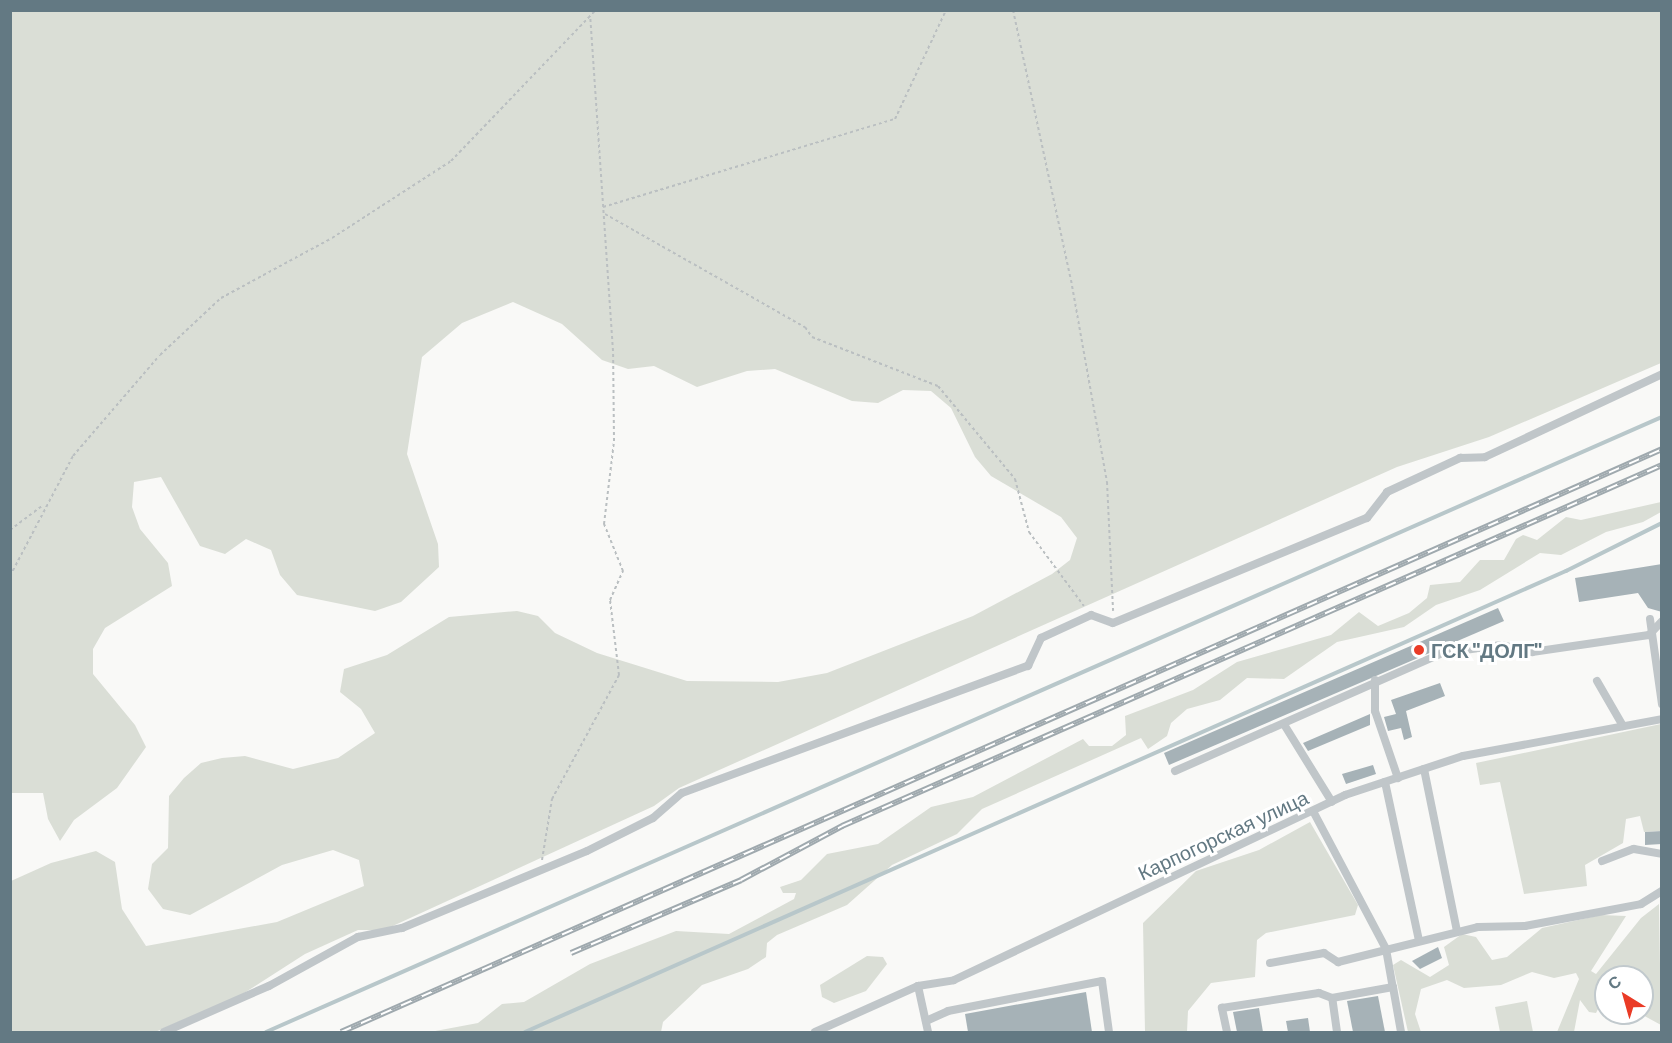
<!DOCTYPE html>
<html>
<head>
<meta charset="utf-8">
<style>
	body { margin:0 }
	#map { position:relative; width:1672px; height:1043px; overflow:hidden; background:#f9f9f7; font-family:Barlow,sans-serif }
	div>[style] { position:absolute }
	[style*='--x'] { left:calc(var(--x)*1px); top:calc(var(--y)*1px); width:calc(var(--w)*1px); rotate:calc(var(--a)*1deg) }
	.green>* { inset:0; background:#daded6 }
	.stream>* { height:4px; margin:-2px; padding:0 2px; transform-origin:2px; border-radius:2px; background:#b8c7ca }
	.building>* { inset:0; background:#a6b2b7 }
	.path>* { height:2px; margin-top:-1px; transform-origin:0; background:repeating-linear-gradient(90deg,#babfc1 0 3px,transparent 0 6px) }
	.service>* { height:8px; margin:-4px; padding:0 4px; transform-origin:4px; border-radius:4px; background:#c0c6c9 }
	.rail>* { height:6px; margin-top:-3px; transform-origin:0; background:repeating-linear-gradient(90deg,#fff 0 11px,#9fa9ae 0 22px); box-sizing:border-box; border-block:2px solid #9fa9ae }
	.dots>* { width:16px; height:16px; translate:-50% -50%; box-sizing:border-box; border:3px solid #fff; border-radius:50% }
	span { translate:-50% -50%; white-space:nowrap; text-align:center; line-height:1.15; -webkit-text-stroke:6px #fff; paint-order:stroke }
	.poi-label { font-size:20px; color:#637983; font-weight:700 }
	.left { translate:0 -50%; text-align:left }
	.street-label { font-size:20px; color:#637983 }
	.frame { position:absolute; inset:0; border:12px solid #637983; pointer-events:none }
	.north { position:absolute; left:1594px; top:965px; width:60px; height:60px; box-sizing:border-box; background:#fff; border:2px solid #c1c9cd; border-radius:50%; rotate:323deg; font-size:16px; font-weight:700; line-height:24px; text-align:center; color:#637983 }
	.north::after { content:''; display:block; margin:auto; width:21px; height:27px; background:#ea3b26; clip-path:polygon(50% 0,100% 100%,50% 72%,0 100%) }
</style>
</head>
<body>
<div id="map">
	<div class="green">
		<div style="clip-path:polygon(10px 11px,1661px 11px,1661px 363px,1489px 437px,1397px 467px,679px 788px,654px 806px,384px 930px,358px 930px,305px 954px,241px 995px,155px 1032px,11px 1032px,11px 881px,51px 863px,96px 851px,115px 862px,122px 909px,146px 946px,277px 922px,364px 886px,359px 860px,333px 850px,282px 865px,190px 915px,163px 909px,148px 889px,152px 864px,168px 848px,169px 796px,184px 778px,201px 763px,222px 758px,245px 756px,293px 769px,338px 758px,375px 733px,361px 709px,340px 692px,344px 669px,387px 655px,449px 617px,517px 611px,538px 616px,555px 633px,597px 653px,687px 681px,778px 682px,827px 673px,973px 616px,1052px 574px,1070px 560px,1077px 538px,1061px 517px,991px 476px,975px 457px,951px 408px,931px 391px,903px 390px,878px 403px,852px 401px,775px 369px,747px 371px,697px 387px,654px 366px,628px 369px,602px 360px,562px 324px,513px 302px,462px 323px,422px 357px,407px 454px,438px 544px,439px 567px,401px 602px,375px 611px,297px 595px,280px 575px,271px 550px,246px 539px,225px 554px,200px 546px,161px 477px,134px 482px,132px 507px,140px 529px,168px 563px,172px 586px,105px 628px,93px 649px,93px 674px,135px 725px,146px 747px,117px 788px,74px 820px,60px 841px,48px 819px,43px 793px,11px 793px)"></div>
		<div style="clip-path:polygon(1661px 502px,1661px 512px,1643px 522px,1606px 532px,1561px 555px,1540px 553px,1480px 590px,1436px 605px,1404px 627px,1337px 642px,1284px 679px,1247px 678px,1220px 700px,1187px 709px,1171px 723px,1167px 736px,1148px 749px,1141px 738px,982px 809px,957px 834px,892px 865px,847px 905px,777px 935px,767px 943px,766px 957px,748px 969px,702px 985px,663px 1022px,661px 1032px,430px 1032px,478px 1023px,502px 1004px,524px 1002px,590px 964px,676px 931px,729px 934px,794px 899px,796px 893px,783px 893px,780px 887px,801px 880px,827px 854px,878px 844px,931px 807px,973px 797px,1083px 739px,1089px 746px,1112px 746px,1126px 735px,1125px 716px,1193px 690px,1237px 662px,1331px 635px,1359px 612px,1378px 626px,1409px 613px,1427px 598px,1430px 585px,1460px 582px,1480px 560px,1504px 560px,1516px 539px,1523px 535px,1537px 540px,1566px 517px,1581px 520px)"></div>
		<div style="clip-path:polygon(1661px 724px,1661px 831px,1644px 832px,1640px 816px,1626px 819px,1623px 843px,1585px 865px,1587px 886px,1524px 894px,1500px 782px,1480px 785px,1476px 763px)"></div>
		<div style="clip-path:polygon(1310px 822px,1358px 905px,1355px 915px,1266px 933px,1257px 940px,1255px 977px,1211px 983px,1188px 1011px,1187px 1032px,1145px 1032px,1143px 923px,1196px 871px,1259px 850px)"></div>
		<div style="clip-path:polygon(1659px 904px,1661px 1025px,1639px 1013px,1642px 977px,1606px 977px,1606px 1013px,1621px 1013px,1609px 1016px,1599px 1007px,1596px 1013px,1589px 1012px,1580px 1000px,1574px 1032px,1557px 1032px,1579px 979px,1576px 973px,1554px 978px,1532px 972px,1501px 985px,1464px 988px,1447px 980px,1421px 989px,1415px 1014px,1421px 1032px,1408px 1032px,1393px 965px,1401px 960px,1430px 977px,1449px 965px,1444px 947px,1462px 934px,1476px 937px,1492px 960px,1507px 957px,1542px 928px,1601px 915px,1626px 916px,1591px 971px,1596px 974px,1641px 918px)"></div>
		<div style="clip-path:polygon(867px 956px,883px 957px,887px 964px,866px 991px,834px 1003px,822px 997px,820px 985px)"></div>
		<div style="clip-path:polygon(1527px 1001px,1533px 1032px,1500px 1032px,1495px 1007px)"></div>
	</div>
	<div class="stream">
		<div style="--x:266;--y:1032;--w:1525;--a:-23.78"></div>
		<div style="--x:525;--y:1032;--w:1139;--a:-23.89"></div>
		<div style="--x:1566;--y:571;--w:107;--a:-26.6"></div>
	</div>
	<div class="building">
		<div style="clip-path:polygon(1662px 564px,1662px 612px,1648px 608px,1638px 593px,1579px 602px,1575px 578px)"></div>
		<div style="clip-path:polygon(1498px 608px,1504px 621px,1169px 765px,1164px 753px)"></div>
		<div style="clip-path:polygon(1440px 683px,1445px 696px,1406px 711px,1412px 737px,1404px 740px,1401px 728px,1388px 731px,1384px 717px,1396px 714px,1391px 700px)"></div>
		<div style="clip-path:polygon(1370px 714px,1370px 725px,1308px 751px,1303px 743px)"></div>
		<div style="clip-path:polygon(1373px 765px,1376px 774px,1346px 784px,1342px 774px)"></div>
		<div style="clip-path:polygon(1662px 831px,1662px 844px,1645px 845px,1645px 832px)"></div>
		<div style="clip-path:polygon(1438px 947px,1442px 958px,1420px 969px,1412px 961px)"></div>
		<div style="clip-path:polygon(1086px 992px,1092px 1032px,968px 1032px,965px 1014px)"></div>
		<div style="clip-path:polygon(1378px 996px,1385px 1032px,1353px 1032px,1347px 1001px)"></div>
		<div style="clip-path:polygon(1259px 1008px,1263px 1032px,1237px 1032px,1233px 1012px)"></div>
		<div style="clip-path:polygon(1308px 1018px,1310px 1032px,1288px 1032px,1286px 1021px)"></div>
	</div>
	<div class="path">
		<div style="--x:1013;--y:10;--w:276;--a:77.9"></div>
		<div style="--x:1071;--y:280;--w:205;--a:79.9"></div>
		<div style="--x:1107;--y:482;--w:129;--a:87.3"></div>
		<div style="--x:603;--y:207;--w:305;--a:-16.8"></div>
		<div style="--x:895;--y:119;--w:120;--a:-64.9"></div>
		<div style="--x:605;--y:214;--w:230;--a:29.5"></div>
		<div style="--x:805;--y:327;--w:12;--a:55"></div>
		<div style="--x:812;--y:337;--w:135;--a:21.3"></div>
		<div style="--x:938;--y:386;--w:121;--a:50.4"></div>
		<div style="--x:1015;--y:479;--w:55;--a:75.2"></div>
		<div style="--x:1029;--y:532;--w:92;--a:53.4"></div>
		<div style="--x:10;--y:530;--w:40;--a:-37"></div>
		<div style="--x:10;--y:576;--w:136;--a:-62.3"></div>
		<div style="--x:73;--y:456;--w:133;--a:-49.3"></div>
		<div style="--x:160;--y:355;--w:83;--a:-43.1"></div>
		<div style="--x:221;--y:298;--w:126;--a:-28.4"></div>
		<div style="--x:332;--y:238;--w:142;--a:-32.9"></div>
		<div style="--x:451;--y:161;--w:209;--a:-46.2"></div>
		<div style="--x:542;--y:860;--w:62;--a:-80.7"></div>
		<div style="--x:552;--y:799;--w:141;--a:-61.6"></div>
		<div style="--x:619;--y:675;--w:76;--a:-96.8"></div>
		<div style="--x:610;--y:600;--w:32;--a:-66"></div>
		<div style="--x:623;--y:571;--w:51;--a:-112"></div>
		<div style="--x:604;--y:524;--w:84;--a:-83.1"></div>
		<div style="--x:614;--y:441;--w:90;--a:-90.6"></div>
		<div style="--x:613;--y:351;--w:335;--a:-93.9"></div>
	</div>
	<div class="service">
		<div style="--x:1650;--y:619;--w:86;--a:82"></div>
		<div style="--x:1375;--y:680;--w:31;--a:90"></div>
		<div style="--x:1375;--y:711;--w:71;--a:71.1"></div>
		<div style="--x:1597;--y:681;--w:52;--a:60"></div>
		<div style="--x:1285;--y:726;--w:89;--a:58.3"></div>
		<div style="--x:1424;--y:769;--w:165;--a:78.5"></div>
		<div style="--x:1175;--y:771;--w:292;--a:-23.8"></div>
		<div style="--x:1442;--y:653;--w:60;--a:-7.7"></div>
		<div style="--x:1501;--y:645;--w:32;--a:13"></div>
		<div style="--x:1532;--y:652;--w:118;--a:-8.3"></div>
		<div style="--x:1649;--y:635;--w:19;--a:-47"></div>
		<div style="--x:1385;--y:782;--w:162;--a:77.9"></div>
		<div style="--x:1313;--y:811;--w:156;--a:62.1"></div>
		<div style="--x:1386;--y:949;--w:39;--a:80"></div>
		<div style="--x:1602;--y:861;--w:34;--a:-21"></div>
		<div style="--x:1634;--y:849;--w:28;--a:10"></div>
		<div style="--x:1270;--y:963;--w:55;--a:-10.5"></div>
		<div style="--x:1324;--y:953;--w:17;--a:33"></div>
		<div style="--x:1338;--y:962;--w:144;--a:-14"></div>
		<div style="--x:1478;--y:927;--w:47;--a:-1.2"></div>
		<div style="--x:1525;--y:926;--w:118;--a:-10.7"></div>
		<div style="--x:1641;--y:904;--w:25;--a:-32"></div>
		<div style="--x:918;--y:986;--w:47;--a:77.7"></div>
		<div style="--x:926;--y:1021;--w:24;--a:-24"></div>
		<div style="--x:948;--y:1011;--w:157;--a:-11"></div>
		<div style="--x:1102;--y:981;--w:51;--a:82.2"></div>
		<div style="--x:164;--y:1032;--w:115;--a:-23.7"></div>
		<div style="--x:269;--y:986;--w:102;--a:-28.8"></div>
		<div style="--x:358;--y:937;--w:45;--a:-11.6"></div>
		<div style="--x:402;--y:928;--w:200;--a:-22.6"></div>
		<div style="--x:587;--y:851;--w:74;--a:-26.6"></div>
		<div style="--x:653;--y:818;--w:38;--a:-41"></div>
		<div style="--x:682;--y:793;--w:369;--a:-20.2"></div>
		<div style="--x:1028;--y:666;--w:31;--a:-65"></div>
		<div style="--x:1041;--y:638;--w:55;--a:-24.7"></div>
		<div style="--x:1091;--y:615;--w:23;--a:20"></div>
		<div style="--x:1113;--y:623;--w:275;--a:-22.5"></div>
		<div style="--x:1367;--y:518;--w:33;--a:-52"></div>
		<div style="--x:1387;--y:492;--w:81;--a:-25"></div>
		<div style="--x:1460;--y:458;--w:25;--a:-2"></div>
		<div style="--x:1485;--y:457;--w:195;--a:-25.1"></div>
		<div style="--x:815;--y:1032;--w:113;--a:-24.1"></div>
		<div style="--x:918;--y:986;--w:36;--a:-9"></div>
		<div style="--x:954;--y:980;--w:433;--a:-25.3"></div>
		<div style="--x:1345;--y:795;--w:124;--a:-18.3"></div>
		<div style="--x:1463;--y:756;--w:202;--a:-10.5"></div>
		<div style="--x:1227;--y:1032;--w:25;--a:-102"></div>
		<div style="--x:1222;--y:1008;--w:98;--a:-8.8"></div>
		<div style="--x:1319;--y:993;--w:14;--a:21"></div>
		<div style="--x:1337;--y:1032;--w:34;--a:-98"></div>
		<div style="--x:1332;--y:998;--w:62;--a:-10.2"></div>
		<div style="--x:1393;--y:987;--w:46;--a:79.9"></div>
	</div>
	<div class="rail">
		<div style="--x:571;--y:953;--w:185;--a:-23.2"></div>
		<div style="--x:741;--y:880;--w:115;--a:-28.1"></div>
		<div style="--x:842;--y:826;--w:896;--a:-23.76"></div>
		<div style="--x:341;--y:1032;--w:1444;--a:-23.81"></div>
	</div>
	<div class="dots">
		<div style="left:1419px;top:650px;background:#ea3b26"></div>
	</div>
	<div class="poi-label">
		<span class="left" style="left:1431px;top:650px">ГСК "ДОЛГ"</span>
	</div>
	<div class="street-label">
		<span style="left:1223px;top:835px;rotate:-25deg">Карпогорская улица</span>
	</div>
	<div class="frame"></div>
	<div class="north">С</div>
</div>
</body>
</html>
